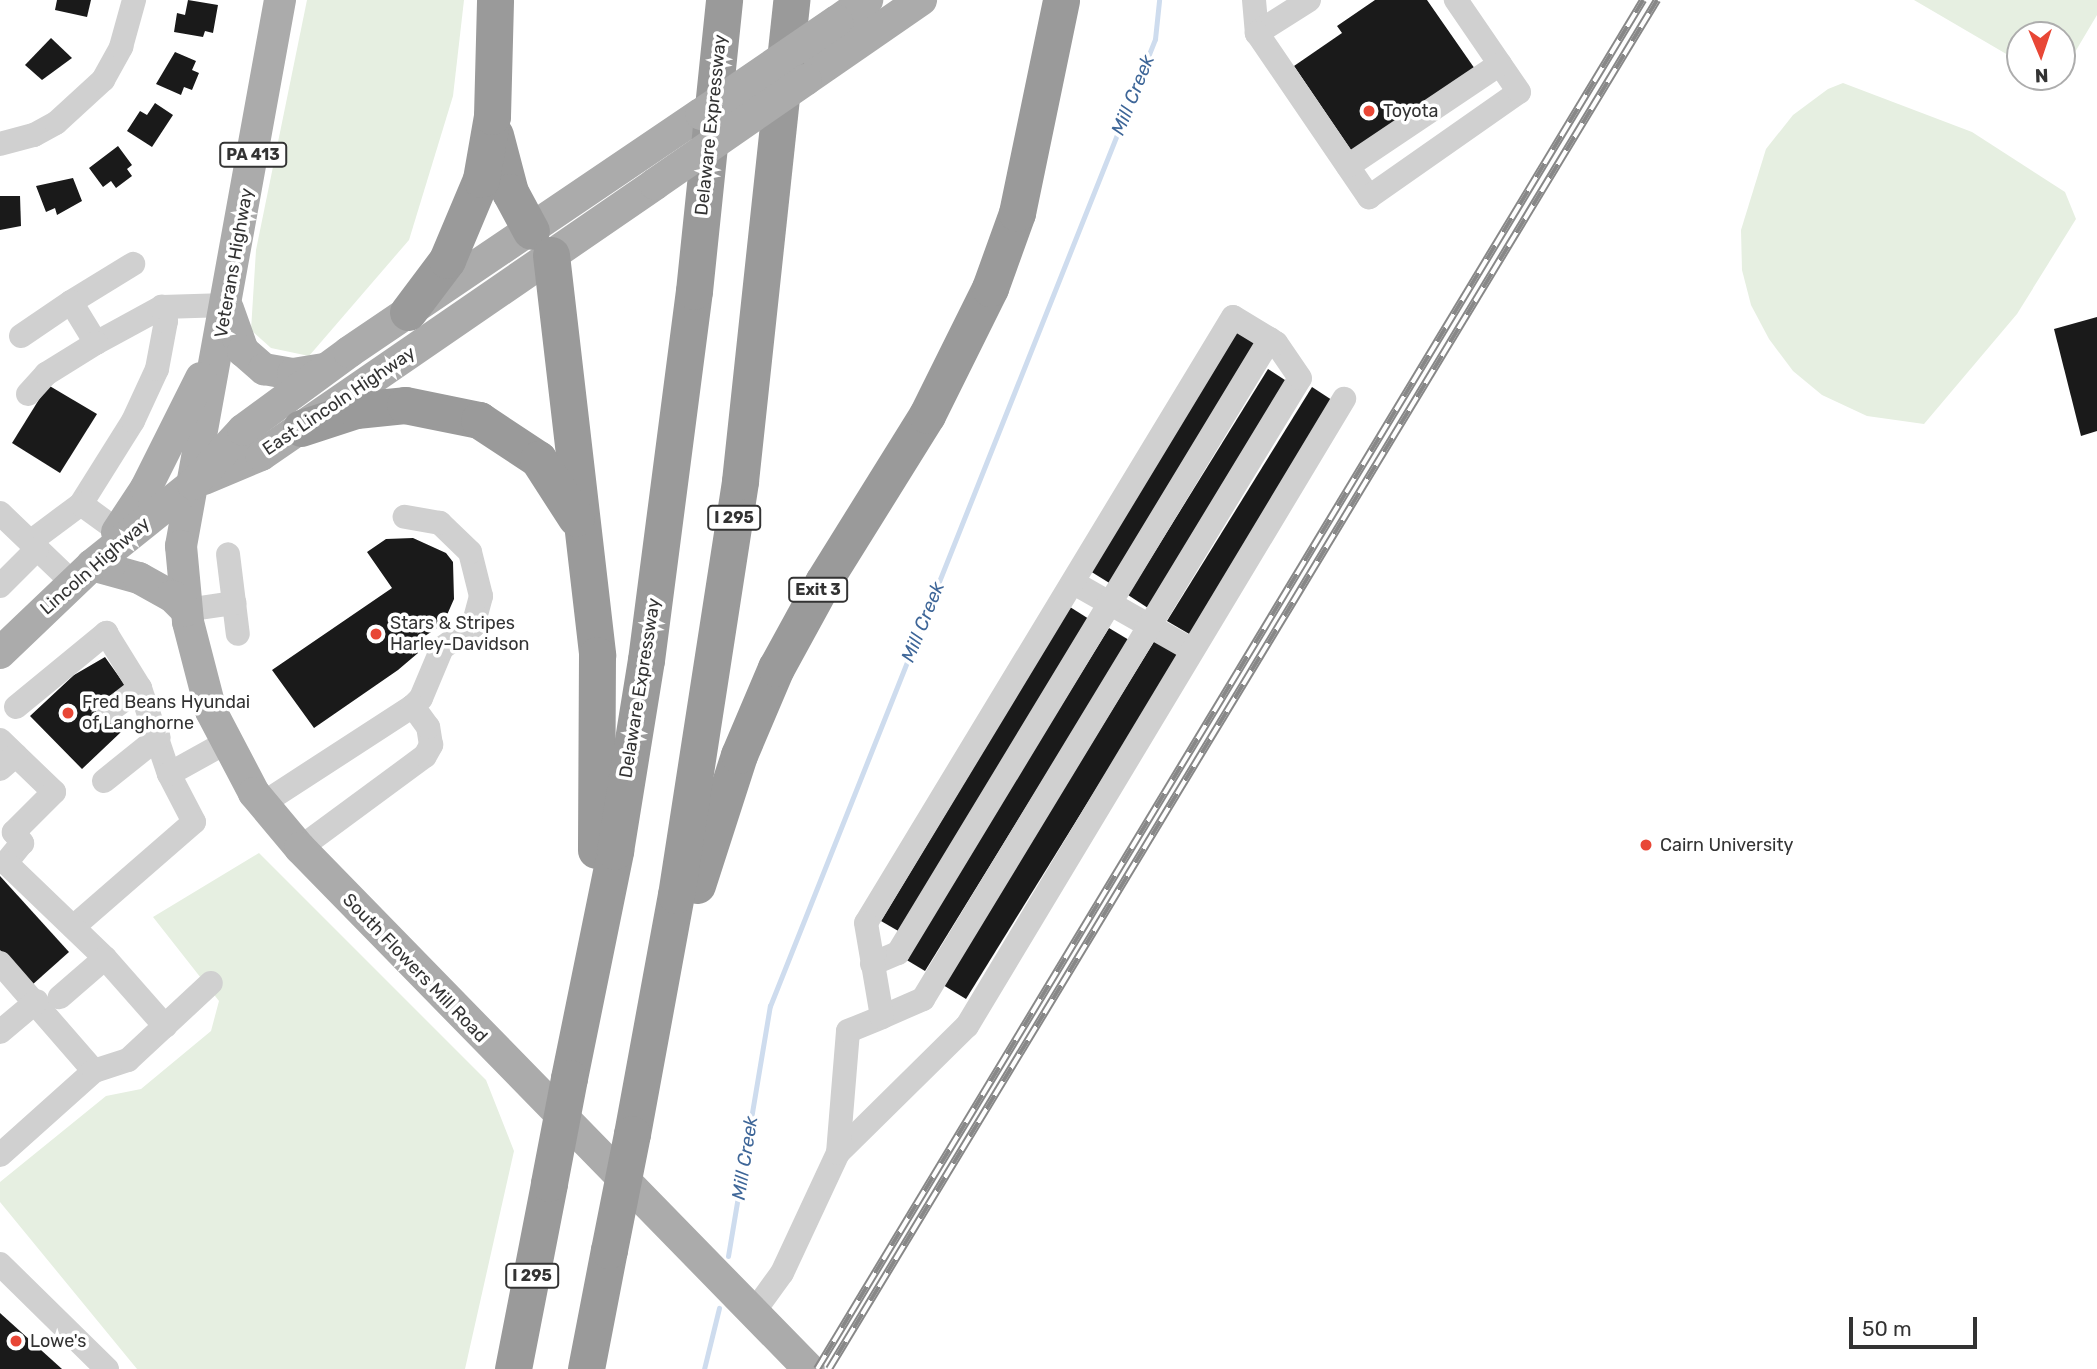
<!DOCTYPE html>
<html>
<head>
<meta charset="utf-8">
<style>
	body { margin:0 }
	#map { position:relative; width:2097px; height:1369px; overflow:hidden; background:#fff; font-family:Rubik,sans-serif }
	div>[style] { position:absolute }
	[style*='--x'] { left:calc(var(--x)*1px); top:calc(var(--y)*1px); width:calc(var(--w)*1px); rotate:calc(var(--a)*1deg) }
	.green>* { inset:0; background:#e6efe1 }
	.stream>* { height:5px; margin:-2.5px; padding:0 2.5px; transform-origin:2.5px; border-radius:2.5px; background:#cedcee }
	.building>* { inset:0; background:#1a1a1a }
	.minor>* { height:24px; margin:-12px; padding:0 12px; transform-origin:12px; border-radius:12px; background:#d0d0d0 }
	.major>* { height:32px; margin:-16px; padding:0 16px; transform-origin:16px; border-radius:16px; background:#ababab }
	.highway>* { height:37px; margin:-18.5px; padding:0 18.5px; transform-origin:18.5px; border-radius:18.5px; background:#9a9a9a }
	.rail>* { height:8px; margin-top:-4px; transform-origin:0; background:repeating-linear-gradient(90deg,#fff 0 16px,#888 0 32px); box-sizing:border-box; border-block:2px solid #888 }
	.major-bridge>* { height:32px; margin:-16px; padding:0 16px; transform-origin:16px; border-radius:16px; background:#ababab }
	.highway-bridge>* { height:37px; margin:-18.5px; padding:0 18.5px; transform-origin:18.5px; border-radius:18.5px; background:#9a9a9a }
	.dots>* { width:19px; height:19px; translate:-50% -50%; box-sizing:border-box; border:4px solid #fff; border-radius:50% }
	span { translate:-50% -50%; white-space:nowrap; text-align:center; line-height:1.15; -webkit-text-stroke:7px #fff; paint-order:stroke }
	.shield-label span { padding:2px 5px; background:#fff; border:2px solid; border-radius:5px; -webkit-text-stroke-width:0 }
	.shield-label { font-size:16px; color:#333; font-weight:700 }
	.poi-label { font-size:18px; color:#333 }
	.left { translate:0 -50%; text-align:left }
	.street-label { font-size:18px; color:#333 }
	.water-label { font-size:19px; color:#3e6698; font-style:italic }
	.north { position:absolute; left:2006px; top:21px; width:70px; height:70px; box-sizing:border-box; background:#fff; border:2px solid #adadad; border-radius:50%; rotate:178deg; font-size:19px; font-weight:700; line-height:28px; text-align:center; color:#333 }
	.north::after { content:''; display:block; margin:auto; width:24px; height:32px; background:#e84736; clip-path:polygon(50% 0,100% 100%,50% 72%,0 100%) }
	.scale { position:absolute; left:1849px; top:1317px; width:128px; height:32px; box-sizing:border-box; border:4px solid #333; border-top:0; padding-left:9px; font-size:21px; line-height:24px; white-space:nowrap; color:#333; -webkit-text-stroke:5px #fff; paint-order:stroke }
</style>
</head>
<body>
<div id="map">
	<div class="green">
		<div style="clip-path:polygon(307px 0,464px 0,453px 96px,409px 240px,309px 356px,271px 348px,251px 330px,256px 250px)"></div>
		<div style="clip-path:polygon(1914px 0,2097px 0,2097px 15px,2062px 74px,2062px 35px,2020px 35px,2020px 62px)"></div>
		<div style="clip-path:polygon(1843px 83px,1972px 132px,2065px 192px,2076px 219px,2017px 314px,1924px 424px,1867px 416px,1822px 395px,1793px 371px,1769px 339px,1751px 305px,1742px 270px,1741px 230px,1766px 149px,1793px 115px,1828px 89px)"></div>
		<div style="clip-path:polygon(259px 853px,486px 1080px,514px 1151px,465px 1369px,137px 1369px,0 1202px,0 1182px,106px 1096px,141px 1089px,211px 1031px,219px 1001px,153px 917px)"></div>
	</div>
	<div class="stream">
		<div style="--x:728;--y:1256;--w:254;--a:-80.5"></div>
		<div style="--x:770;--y:1006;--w:1041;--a:-68.29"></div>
		<div style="--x:1155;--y:39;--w:39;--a:-84"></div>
		<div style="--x:704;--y:1369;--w:63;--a:-76.2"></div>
	</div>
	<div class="building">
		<div style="clip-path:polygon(57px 0,91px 0,87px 17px,55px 10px)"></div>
		<div style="clip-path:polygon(188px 0,218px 5px,213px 33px,205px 31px,203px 37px,174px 32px,177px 13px,185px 15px)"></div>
		<div style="clip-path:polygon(1375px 0,1427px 0,1475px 69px,1353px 153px,1294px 66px,1342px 33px,1337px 26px)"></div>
		<div style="clip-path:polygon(51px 38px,72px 58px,42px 80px,25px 65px)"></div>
		<div style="clip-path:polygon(175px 52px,196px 61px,192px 70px,199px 73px,192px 90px,184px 87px,181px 95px,156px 84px)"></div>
		<div style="clip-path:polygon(155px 103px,173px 115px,152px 147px,127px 131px,140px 111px,147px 115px)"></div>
		<div style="clip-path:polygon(118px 146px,132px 165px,127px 169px,132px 176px,116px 188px,111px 181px,103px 187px,89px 168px)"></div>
		<div style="clip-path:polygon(73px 178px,82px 201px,57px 215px,55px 208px,46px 212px,36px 186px)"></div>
		<div style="clip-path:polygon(0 196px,20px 196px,21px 226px,0 230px)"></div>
		<div style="clip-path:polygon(2097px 317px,2097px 431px,2081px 436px,2054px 329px)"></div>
		<div style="clip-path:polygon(1236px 332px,1258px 345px,1111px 584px,1090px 571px)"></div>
		<div style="clip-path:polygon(1268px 369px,1288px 382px,1148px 608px,1128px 595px)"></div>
		<div style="clip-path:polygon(48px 385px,97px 414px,60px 473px,12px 443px)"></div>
		<div style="clip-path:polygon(1312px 387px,1335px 402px,1191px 635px,1167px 621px)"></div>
		<div style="clip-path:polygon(413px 538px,446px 553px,453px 562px,454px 599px,443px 624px,413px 644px,418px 653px,398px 670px,314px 728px,272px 670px,392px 588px,367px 552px,386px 539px)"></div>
		<div style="clip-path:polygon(1070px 607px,1089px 619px,900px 932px,881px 921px)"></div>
		<div style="clip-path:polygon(1109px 628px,1129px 640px,925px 971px,905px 959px)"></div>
		<div style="clip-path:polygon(1155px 640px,1179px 655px,966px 999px,943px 985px)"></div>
		<div style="clip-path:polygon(105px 657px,127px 688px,100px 710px,121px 732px,82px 769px,30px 716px,74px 675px)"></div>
		<div style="clip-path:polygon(0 876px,69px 952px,32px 985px,0 950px)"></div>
		<div style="clip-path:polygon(0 1313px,62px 1369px,0 1369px)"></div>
	</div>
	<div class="minor">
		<div style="--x:1254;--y:0;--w:33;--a:85"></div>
		<div style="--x:1309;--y:0;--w:62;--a:147.6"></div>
		<div style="--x:1257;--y:33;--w:199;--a:55.7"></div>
		<div style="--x:1369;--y:197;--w:183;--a:-35"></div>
		<div style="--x:1519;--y:92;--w:112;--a:-124.4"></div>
		<div style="--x:0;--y:144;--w:35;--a:-15"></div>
		<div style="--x:34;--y:135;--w:25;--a:-29"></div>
		<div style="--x:56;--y:123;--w:64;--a:-42.5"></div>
		<div style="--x:103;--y:80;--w:38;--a:-61"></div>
		<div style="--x:121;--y:47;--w:49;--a:-74.5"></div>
		<div style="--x:1348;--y:166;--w:183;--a:-33.9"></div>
		<div style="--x:71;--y:302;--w:73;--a:-31.5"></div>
		<div style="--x:21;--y:336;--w:60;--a:-34.2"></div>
		<div style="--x:71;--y:302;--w:48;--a:58.6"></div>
		<div style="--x:96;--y:343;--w:75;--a:-28.6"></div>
		<div style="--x:28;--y:394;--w:27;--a:-48"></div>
		<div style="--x:46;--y:374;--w:59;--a:-31.8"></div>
		<div style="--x:81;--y:504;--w:98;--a:-57.9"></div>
		<div style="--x:133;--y:421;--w:57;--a:-65.2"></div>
		<div style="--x:157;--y:369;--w:49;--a:-79.4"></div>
		<div style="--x:166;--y:321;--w:15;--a:-106"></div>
		<div style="--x:162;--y:307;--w:65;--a:-1.8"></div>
		<div style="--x:0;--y:513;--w:101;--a:43.8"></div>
		<div style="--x:30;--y:542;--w:64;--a:-36.7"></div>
		<div style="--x:81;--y:504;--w:46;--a:36.1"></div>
		<div style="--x:1074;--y:583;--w:136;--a:29.6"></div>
		<div style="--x:0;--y:586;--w:52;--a:-45"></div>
		<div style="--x:234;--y:603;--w:31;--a:83"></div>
		<div style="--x:186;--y:610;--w:49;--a:-8.3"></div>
		<div style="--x:234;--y:603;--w:49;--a:-97"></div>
		<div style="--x:16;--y:707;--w:117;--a:-39.4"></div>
		<div style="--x:106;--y:633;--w:65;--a:58.3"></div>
		<div style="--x:140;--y:688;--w:91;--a:71.4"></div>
		<div style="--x:169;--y:774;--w:54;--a:62.5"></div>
		<div style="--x:194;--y:822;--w:160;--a:139"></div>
		<div style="--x:108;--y:712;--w:40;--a:-37"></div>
		<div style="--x:0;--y:740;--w:75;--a:43.9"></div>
		<div style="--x:54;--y:792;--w:57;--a:135"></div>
		<div style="--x:14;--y:832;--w:14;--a:54"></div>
		<div style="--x:22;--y:843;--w:26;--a:129"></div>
		<div style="--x:6;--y:863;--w:137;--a:43.8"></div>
		<div style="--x:105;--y:958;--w:60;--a:139.1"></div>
		<div style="--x:0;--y:769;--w:21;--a:-41"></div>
		<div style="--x:169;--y:774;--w:64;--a:-29"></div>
		<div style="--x:104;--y:781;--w:70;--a:-38.7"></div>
		<div style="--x:262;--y:804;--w:180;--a:-33"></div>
		<div style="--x:413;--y:706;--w:11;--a:-45"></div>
		<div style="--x:421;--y:698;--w:54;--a:-67.2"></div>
		<div style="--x:442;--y:648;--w:38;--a:-35"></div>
		<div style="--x:473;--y:626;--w:31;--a:-75"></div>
		<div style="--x:481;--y:596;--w:45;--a:-104"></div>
		<div style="--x:470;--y:552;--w:42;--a:-136"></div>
		<div style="--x:440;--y:523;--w:36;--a:-170"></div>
		<div style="--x:300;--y:848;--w:155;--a:-36.4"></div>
		<div style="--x:425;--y:756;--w:13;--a:-61"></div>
		<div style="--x:431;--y:745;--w:18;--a:-99"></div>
		<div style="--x:428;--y:727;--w:26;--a:-126"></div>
		<div style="--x:105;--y:958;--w:91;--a:48.6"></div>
		<div style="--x:0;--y:963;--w:143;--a:49"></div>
		<div style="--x:94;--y:1071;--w:126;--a:138.2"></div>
		<div style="--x:872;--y:964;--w:28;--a:-23"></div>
		<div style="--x:898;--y:953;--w:718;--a:-58.79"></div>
		<div style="--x:0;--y:1032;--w:48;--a:-40"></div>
		<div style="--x:94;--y:1071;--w:36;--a:-18"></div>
		<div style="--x:128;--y:1060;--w:113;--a:-42.9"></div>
		<div style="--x:838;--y:1153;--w:181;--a:-44.6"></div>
		<div style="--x:967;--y:1026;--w:732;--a:-58.98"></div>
		<div style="--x:0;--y:1264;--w:150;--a:44.5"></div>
		<div style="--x:753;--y:1313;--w:49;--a:-54.1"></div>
		<div style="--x:782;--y:1273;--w:132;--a:-65"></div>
		<div style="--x:838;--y:1153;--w:122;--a:-85.3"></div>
		<div style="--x:848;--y:1031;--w:37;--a:-22"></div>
		<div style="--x:882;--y:1017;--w:45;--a:-23.7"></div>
		<div style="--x:923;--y:999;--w:726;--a:-58.74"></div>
		<div style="--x:1300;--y:378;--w:42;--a:-124.4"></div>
		<div style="--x:1276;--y:343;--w:50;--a:-148.8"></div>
		<div style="--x:1233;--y:317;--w:708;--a:121.2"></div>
		<div style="--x:866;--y:923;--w:95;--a:80.3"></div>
	</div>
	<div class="major">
		<div style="--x:280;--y:0;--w:555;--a:100.28"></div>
		<div style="--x:181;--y:546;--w:76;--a:84.7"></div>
		<div style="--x:188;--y:622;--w:92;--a:75.5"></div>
		<div style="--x:211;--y:711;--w:93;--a:62.3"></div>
		<div style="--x:254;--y:793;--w:72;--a:50.1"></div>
		<div style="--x:300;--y:848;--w:728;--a:45.67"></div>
		<div style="--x:837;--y:21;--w:37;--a:-35"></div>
		<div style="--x:805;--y:80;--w:141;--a:-34.6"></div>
		<div style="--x:228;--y:309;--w:45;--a:70.3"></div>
		<div style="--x:243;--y:351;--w:28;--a:41"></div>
		<div style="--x:264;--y:369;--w:29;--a:10"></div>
		<div style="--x:293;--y:374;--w:31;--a:-9"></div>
		<div style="--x:204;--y:479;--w:62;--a:-22.8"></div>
		<div style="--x:261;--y:455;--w:478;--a:-34.5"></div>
		<div style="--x:117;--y:532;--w:53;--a:-56.6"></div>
		<div style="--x:146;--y:488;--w:123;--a:-63.4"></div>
		<div style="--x:92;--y:565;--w:49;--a:15.5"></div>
		<div style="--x:139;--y:578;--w:38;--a:29"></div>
		<div style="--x:172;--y:596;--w:20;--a:45"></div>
		<div style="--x:0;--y:653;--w:127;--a:-43.7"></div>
		<div style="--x:92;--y:565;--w:129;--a:-38.7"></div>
		<div style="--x:193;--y:484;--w:74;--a:-47.2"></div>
		<div style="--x:243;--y:430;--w:132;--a:-36.3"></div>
		<div style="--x:349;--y:352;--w:425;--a:-34.1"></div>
	</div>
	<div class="highway">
		<div style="--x:495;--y:135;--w:59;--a:75.3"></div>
		<div style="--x:510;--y:192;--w:44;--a:61.7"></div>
		<div style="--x:551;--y:255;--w:403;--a:83.4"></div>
		<div style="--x:597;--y:655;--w:195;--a:90.3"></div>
		<div style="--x:408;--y:312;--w:65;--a:-53.1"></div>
		<div style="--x:447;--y:260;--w:88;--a:-67.2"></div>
		<div style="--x:481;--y:179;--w:64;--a:-80.1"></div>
		<div style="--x:492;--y:116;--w:116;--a:-88.5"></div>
		<div style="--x:301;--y:428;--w:58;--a:-18.1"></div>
		<div style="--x:356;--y:410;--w:49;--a:-5.8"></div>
		<div style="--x:405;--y:405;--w:76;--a:11.5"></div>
		<div style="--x:479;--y:420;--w:71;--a:33.5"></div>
		<div style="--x:538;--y:459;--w:70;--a:57.2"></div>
		<div style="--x:697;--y:885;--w:137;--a:-72.1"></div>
		<div style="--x:739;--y:755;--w:95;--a:-67"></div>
		<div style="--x:776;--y:668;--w:98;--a:-61.3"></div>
		<div style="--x:823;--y:582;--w:197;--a:-58.1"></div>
		<div style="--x:927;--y:415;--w:142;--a:-63.6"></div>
		<div style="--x:990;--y:288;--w:80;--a:-70.2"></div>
		<div style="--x:1017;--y:213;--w:217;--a:-78.3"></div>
		<div style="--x:569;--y:1078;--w:232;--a:-78.5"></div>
		<div style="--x:615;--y:851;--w:193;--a:-80.8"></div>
		<div style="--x:646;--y:660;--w:372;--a:-82.6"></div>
		<div style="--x:694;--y:291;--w:293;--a:-84.1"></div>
		<div style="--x:632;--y:1134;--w:243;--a:-79.6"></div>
		<div style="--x:676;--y:895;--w:419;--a:-81.2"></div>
		<div style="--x:740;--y:481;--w:484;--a:-83.9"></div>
		<div style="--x:513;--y:1369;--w:189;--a:-79"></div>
		<div style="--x:586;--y:1369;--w:121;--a:-79.1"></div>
	</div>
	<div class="rail">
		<div style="--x:817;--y:1369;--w:1599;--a:-58.89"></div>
		<div style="--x:829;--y:1369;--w:1600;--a:-58.83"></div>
	</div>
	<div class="major-bridge">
		<div style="--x:701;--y:114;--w:165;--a:-34.4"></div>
		<div style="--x:655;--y:184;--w:183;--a:-34.7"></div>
	</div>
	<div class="highway-bridge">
		<div style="--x:549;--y:1183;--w:107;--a:-79.2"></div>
		<div style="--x:609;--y:1250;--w:118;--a:-78.8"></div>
	</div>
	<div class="dots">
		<div style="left:1369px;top:111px;background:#e84736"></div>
		<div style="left:376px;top:634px;background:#e84736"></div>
		<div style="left:68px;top:713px;background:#e84736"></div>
		<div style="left:1646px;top:845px;background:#e84736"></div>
		<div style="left:16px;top:1341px;background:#e84736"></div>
	</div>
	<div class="shield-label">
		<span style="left:253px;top:155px">PA 413</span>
		<span style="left:734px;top:518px">I 295</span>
		<span style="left:818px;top:590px">Exit 3</span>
		<span style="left:532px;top:1276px">I 295</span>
	</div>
	<div class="poi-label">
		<span class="left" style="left:1383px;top:111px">Toyota</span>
		<span class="left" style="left:390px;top:634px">Stars &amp; Stripes<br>Harley-Davidson</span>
		<span class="left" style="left:82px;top:713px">Fred Beans Hyundai<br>of Langhorne</span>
		<span class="left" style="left:1660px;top:845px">Cairn University</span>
		<span class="left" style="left:30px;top:1341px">Lowe's</span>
	</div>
	<div class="street-label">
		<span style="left:711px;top:125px;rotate:-84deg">Delaware Expressway</span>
		<span style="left:234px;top:263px;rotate:-80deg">Veterans Highway</span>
		<span style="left:339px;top:401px;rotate:-34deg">East Lincoln Highway</span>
		<span style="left:95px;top:566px;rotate:-41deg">Lincoln Highway</span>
		<span style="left:640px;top:688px;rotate:-81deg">Delaware Expressway</span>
		<span style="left:415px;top:968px;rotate:46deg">South Flowers Mill Road</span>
	</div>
	<div class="water-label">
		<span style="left:1133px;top:95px;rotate:-68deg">Mill Creek</span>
		<span style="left:923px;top:622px;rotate:-68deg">Mill Creek</span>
		<span style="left:745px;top:1158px;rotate:-81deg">Mill Creek</span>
	</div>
	<div class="north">N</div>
	<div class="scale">50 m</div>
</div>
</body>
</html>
